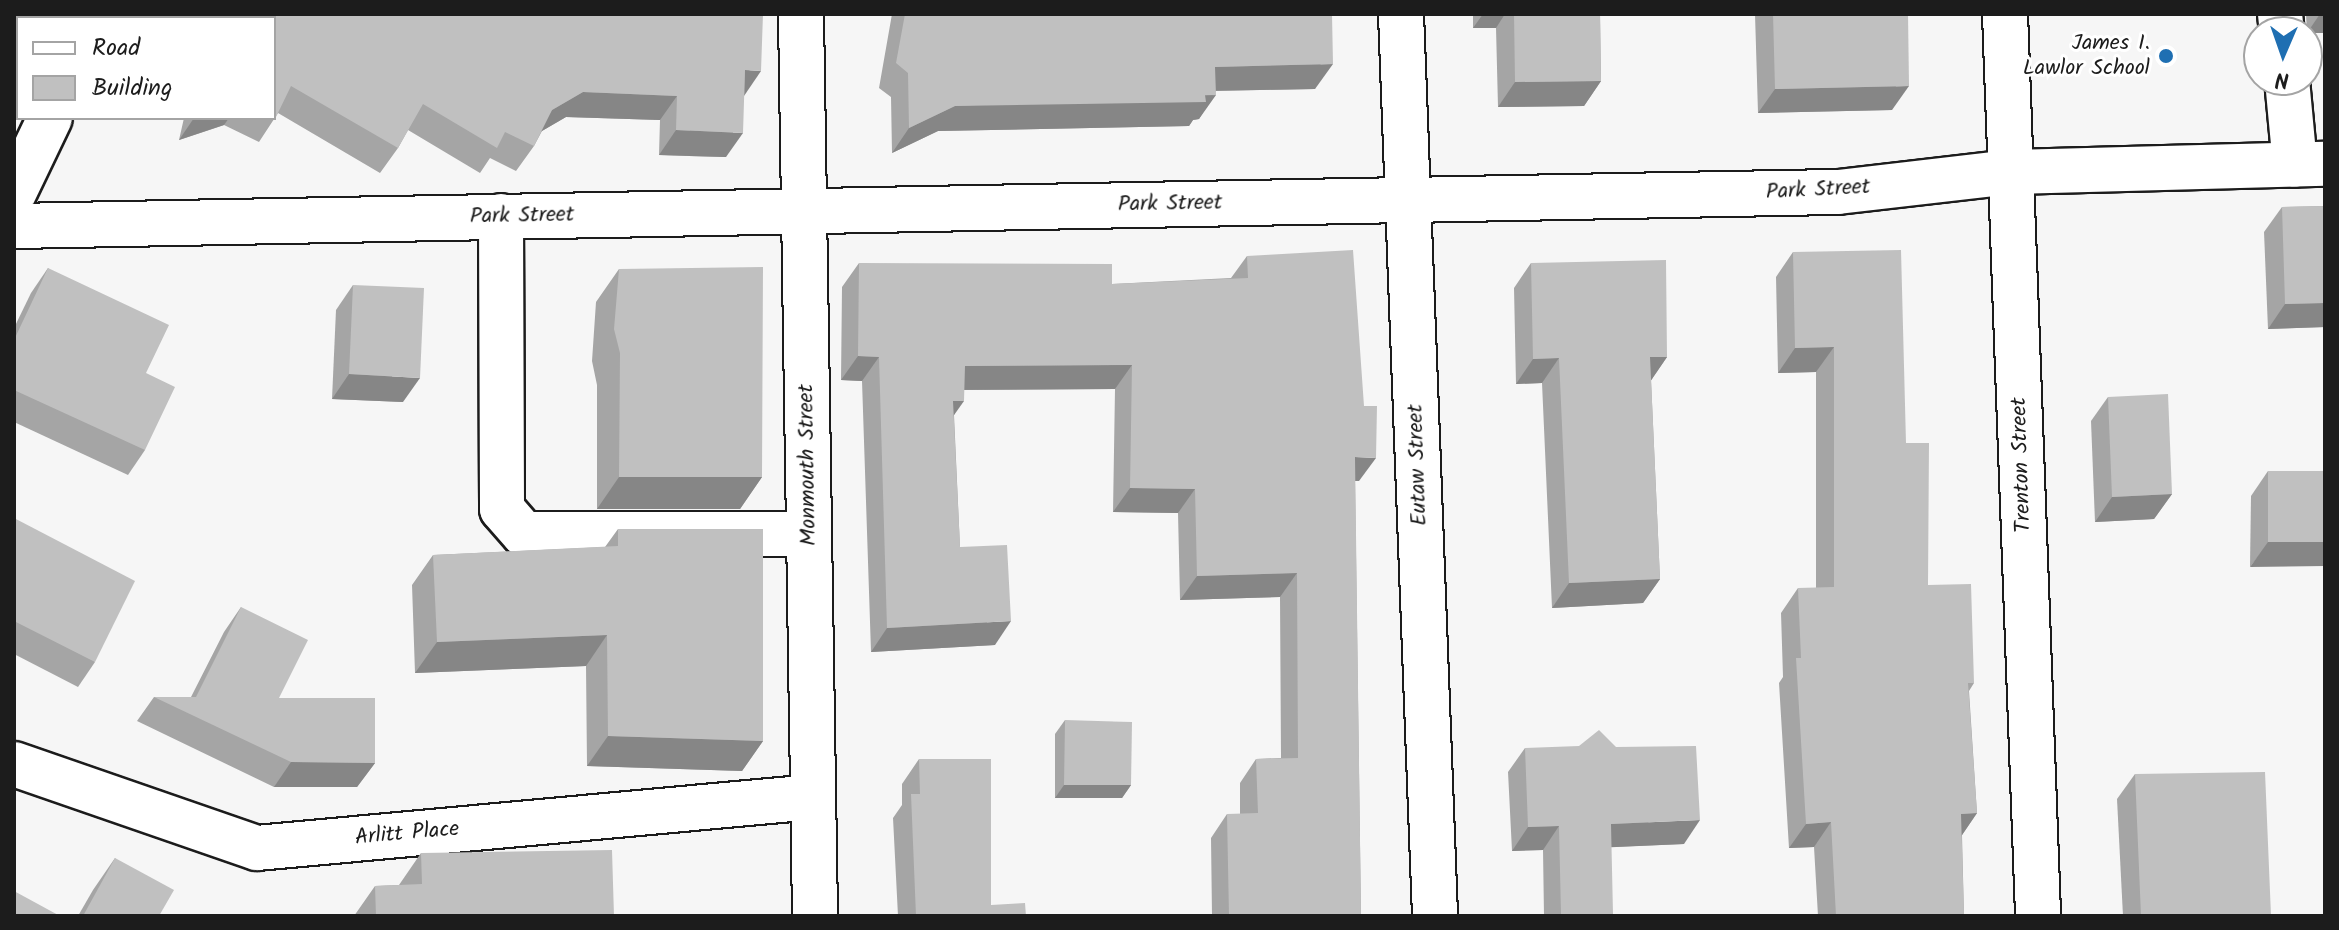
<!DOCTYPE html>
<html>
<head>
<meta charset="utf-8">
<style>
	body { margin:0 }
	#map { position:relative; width:2339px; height:930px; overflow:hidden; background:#f6f6f6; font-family:Kalam,sans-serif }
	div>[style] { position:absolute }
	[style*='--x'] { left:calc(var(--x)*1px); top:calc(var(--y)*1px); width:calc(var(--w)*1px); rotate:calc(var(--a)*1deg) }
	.roads { filter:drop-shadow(2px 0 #1c1c1c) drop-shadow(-2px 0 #1c1c1c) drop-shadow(0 2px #1c1c1c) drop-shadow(0 -2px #1c1c1c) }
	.minor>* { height:44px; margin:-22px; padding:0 22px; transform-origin:22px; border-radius:22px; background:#fff }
	.major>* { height:44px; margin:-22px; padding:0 22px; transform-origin:22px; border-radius:22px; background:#fff }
	.wall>* { inset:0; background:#a5a5a5 }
	.shaded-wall>* { inset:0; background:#868686 }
	.building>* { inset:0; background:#c0c0c0 }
	.dots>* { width:22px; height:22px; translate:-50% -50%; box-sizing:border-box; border:4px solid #fff; border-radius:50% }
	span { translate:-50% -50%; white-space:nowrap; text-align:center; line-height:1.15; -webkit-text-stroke:6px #fff; paint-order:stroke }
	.poi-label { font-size:22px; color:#1c1c1c }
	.right { translate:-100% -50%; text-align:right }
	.street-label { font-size:22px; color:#1c1c1c }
	.frame { position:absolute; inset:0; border:16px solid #1c1c1c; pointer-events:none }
	.legend { position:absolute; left:16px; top:16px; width:260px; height:104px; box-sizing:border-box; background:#fff; border:2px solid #a4a4a4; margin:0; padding:10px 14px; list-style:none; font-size:24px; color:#1c1c1c }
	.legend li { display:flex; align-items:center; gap:16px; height:40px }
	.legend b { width:40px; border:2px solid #a4a4a4 }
	.north { position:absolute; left:2243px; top:16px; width:80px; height:80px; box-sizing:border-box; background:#fff; border:2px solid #a4a4a4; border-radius:50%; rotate:182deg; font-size:22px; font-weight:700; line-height:32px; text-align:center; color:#1c1c1c }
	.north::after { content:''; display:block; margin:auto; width:28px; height:36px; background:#1f6fb2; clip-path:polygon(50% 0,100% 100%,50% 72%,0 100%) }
</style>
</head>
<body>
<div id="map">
	<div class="roads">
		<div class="minor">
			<div style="--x:801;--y:14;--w:902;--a:89.11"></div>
			<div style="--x:1401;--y:14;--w:903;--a:87.84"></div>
			<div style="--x:2005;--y:14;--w:903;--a:87.9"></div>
			<div style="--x:2280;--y:14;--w:18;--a:84"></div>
			<div style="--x:99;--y:18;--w:4;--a:-63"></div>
			<div style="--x:2287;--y:80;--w:85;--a:84.6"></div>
			<div style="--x:14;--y:193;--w:83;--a:-64.4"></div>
			<div style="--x:501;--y:216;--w:293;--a:89.8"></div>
			<div style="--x:502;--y:509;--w:33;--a:49"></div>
			<div style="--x:524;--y:534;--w:285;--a:0"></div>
			<div style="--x:14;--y:764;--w:257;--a:19.1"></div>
			<div style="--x:257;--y:848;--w:558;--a:-5.24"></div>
		</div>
		<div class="major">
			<div style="--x:14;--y:226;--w:1824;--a:-1.07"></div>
			<div style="--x:1838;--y:192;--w:175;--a:-6.6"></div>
			<div style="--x:2012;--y:172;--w:313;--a:-1.5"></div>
		</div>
	</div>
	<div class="wall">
		<div style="clip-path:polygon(197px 14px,763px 14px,744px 94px,726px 157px,659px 155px,660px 120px,566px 117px,542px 131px,534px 146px,516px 171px,490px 158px,480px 173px,408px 130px,398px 148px,380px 173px,278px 113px,259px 142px,224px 125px,179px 140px,184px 118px,274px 118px,274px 18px,195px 18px)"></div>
		<div style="clip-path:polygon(892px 14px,1332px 14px,1315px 89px,1216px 91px,1199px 119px,1193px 120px,1189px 126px,938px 131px,892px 153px,891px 97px,879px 88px)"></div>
		<div style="clip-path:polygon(1473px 14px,1600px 14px,1601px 81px,1584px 106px,1498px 107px,1496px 28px,1473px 28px)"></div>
		<div style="clip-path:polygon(1755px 14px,1908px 14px,1892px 110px,1758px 113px)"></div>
		<div style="clip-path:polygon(2306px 14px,2325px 14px,2325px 33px,2307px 33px)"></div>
		<div style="clip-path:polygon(2325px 206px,2325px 327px,2268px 329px,2264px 232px,2282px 207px)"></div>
		<div style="clip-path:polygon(1793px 252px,1906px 443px,1928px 585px,1974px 683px,1969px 691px,1977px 813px,1962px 835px,1964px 916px,1818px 916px,1814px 847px,1789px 848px,1779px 683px,1783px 677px,1781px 613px,1798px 588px,1816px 588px,1816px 372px,1778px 373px,1776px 277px)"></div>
		<div style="clip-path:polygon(1247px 256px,1359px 481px,1355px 481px,1361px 916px,1212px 916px,1211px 838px,1227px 814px,1240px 814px,1240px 783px,1256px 759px,1281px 758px,1280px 597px,1180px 600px,1178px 513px,1113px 512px,1115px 389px,964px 390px,954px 415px,960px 547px,995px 645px,871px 652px,862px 381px,841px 380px,842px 287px,859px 263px,1112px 284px,1231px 278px)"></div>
		<div style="clip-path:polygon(1531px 263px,1667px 357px,1651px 380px,1660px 579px,1643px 603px,1552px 608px,1542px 383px,1516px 384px,1514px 288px)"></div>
		<div style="clip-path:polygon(48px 268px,146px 373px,145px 450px,128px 475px,14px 422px,14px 328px,31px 293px)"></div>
		<div style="clip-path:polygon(619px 269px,762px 477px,740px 509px,597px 509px,597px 385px,592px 361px,596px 302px)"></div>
		<div style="clip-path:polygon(353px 285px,403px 402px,332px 399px,336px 310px)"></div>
		<div style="clip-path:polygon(2108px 397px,2172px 494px,2154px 519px,2095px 522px,2091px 421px)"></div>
		<div style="clip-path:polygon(2268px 471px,2325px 471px,2250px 567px,2251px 496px)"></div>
		<div style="clip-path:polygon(14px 518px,95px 662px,78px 687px,14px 654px)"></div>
		<div style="clip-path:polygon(618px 529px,763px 741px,742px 771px,587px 766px,586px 666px,415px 673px,412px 585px,433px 555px,605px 547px)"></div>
		<div style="clip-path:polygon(241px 607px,279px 698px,375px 763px,357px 787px,274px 787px,137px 721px,154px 697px,191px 697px,224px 632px)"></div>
		<div style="clip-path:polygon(1065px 720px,1131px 785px,1122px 798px,1055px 798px,1055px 734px)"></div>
		<div style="clip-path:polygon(1525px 748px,1684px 844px,1611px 847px,1611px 916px,1544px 916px,1543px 850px,1512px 851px,1508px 772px)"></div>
		<div style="clip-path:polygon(919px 759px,991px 905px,1026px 916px,898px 916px,893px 818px,902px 805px,902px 784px)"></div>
		<div style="clip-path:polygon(2135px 774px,2271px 916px,2123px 916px,2117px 799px)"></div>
		<div style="clip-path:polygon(421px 853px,614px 916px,354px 916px,375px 886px,399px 885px)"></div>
		<div style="clip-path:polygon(115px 858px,159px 916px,78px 916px,93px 890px)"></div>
	</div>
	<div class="shaded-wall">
		<div style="clip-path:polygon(1483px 14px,1505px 14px,1496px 28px,1473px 28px)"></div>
		<div style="clip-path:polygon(2320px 14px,2325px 14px,2325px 33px,2307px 33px)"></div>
		<div style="clip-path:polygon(1333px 64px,1315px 89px,1198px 91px,1215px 67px)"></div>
		<div style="clip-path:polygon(745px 70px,761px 71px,744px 96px)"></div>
		<div style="clip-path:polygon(1601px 81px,1584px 106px,1498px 107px,1515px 82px)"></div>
		<div style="clip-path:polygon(1909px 86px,1892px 110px,1758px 113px,1775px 89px)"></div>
		<div style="clip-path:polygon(583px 92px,677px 96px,660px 120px,566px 117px,535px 135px,552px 110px)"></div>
		<div style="clip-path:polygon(1216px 95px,1199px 119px,1193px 120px,1189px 126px,938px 131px,892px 153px,909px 128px,955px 106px)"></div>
		<div style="clip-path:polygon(194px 118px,229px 118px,224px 125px,179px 140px)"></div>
		<div style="clip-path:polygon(676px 130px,743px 133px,726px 157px,659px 155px)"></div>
		<div style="clip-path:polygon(2325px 303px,2325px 327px,2268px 329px,2285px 304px)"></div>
		<div style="clip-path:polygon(1834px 347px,1816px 372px,1778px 373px,1795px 348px)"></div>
		<div style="clip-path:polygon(858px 356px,879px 357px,862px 381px,841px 380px)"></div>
		<div style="clip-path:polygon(1650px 357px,1667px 357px,1650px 382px)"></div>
		<div style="clip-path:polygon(1559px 358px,1542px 383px,1516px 384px,1533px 359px)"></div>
		<div style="clip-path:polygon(1132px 365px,1115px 389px,948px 390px,965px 366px)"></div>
		<div style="clip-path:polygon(349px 374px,420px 378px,403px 402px,332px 399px)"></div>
		<div style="clip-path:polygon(953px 401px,964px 401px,947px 425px)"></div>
		<div style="clip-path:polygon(1355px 457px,1376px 458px,1359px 481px,1338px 481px)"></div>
		<div style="clip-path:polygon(619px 477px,762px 477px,740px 509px,597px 509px)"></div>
		<div style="clip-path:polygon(1130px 488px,1195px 489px,1178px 513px,1113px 512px)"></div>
		<div style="clip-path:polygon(2172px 494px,2154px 519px,2095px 522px,2112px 497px)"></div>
		<div style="clip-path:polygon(2268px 542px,2325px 542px,2325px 566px,2250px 567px)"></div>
		<div style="clip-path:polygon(1297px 573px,1280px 597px,1180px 600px,1197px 576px)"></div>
		<div style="clip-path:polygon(1660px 579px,1643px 603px,1552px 608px,1569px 583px)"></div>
		<div style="clip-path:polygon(1011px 621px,995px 645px,871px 652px,887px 628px)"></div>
		<div style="clip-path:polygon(607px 635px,586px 666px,415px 673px,437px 642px)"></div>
		<div style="clip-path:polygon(608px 736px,763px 741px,742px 771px,587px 766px)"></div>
		<div style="clip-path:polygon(291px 762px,375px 763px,357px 787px,274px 787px)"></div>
		<div style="clip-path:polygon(1064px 785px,1131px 785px,1122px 798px,1055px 798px)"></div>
		<div style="clip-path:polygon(1977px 813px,1960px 838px,1961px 814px)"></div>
		<div style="clip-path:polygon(1700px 820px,1684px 844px,1594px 848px,1611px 824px)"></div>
		<div style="clip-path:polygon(1831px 822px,1814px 847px,1789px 848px,1806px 824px)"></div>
		<div style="clip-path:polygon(1559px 826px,1543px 850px,1512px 851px,1528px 827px)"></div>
		<div style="clip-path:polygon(1613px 914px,1611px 916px,1560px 916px,1561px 915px)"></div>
	</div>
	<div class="building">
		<div style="clip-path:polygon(219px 14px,763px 14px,761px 71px,745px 70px,743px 133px,676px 130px,677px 96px,583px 92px,552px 110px,534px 146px,505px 132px,497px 148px,423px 104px,398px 148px,291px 86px,276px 117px,274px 116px,274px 18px,218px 18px)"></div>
		<div style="clip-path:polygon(905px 14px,1332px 14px,1333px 64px,1215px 67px,1216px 95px,1205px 95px,1206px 102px,955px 106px,909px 128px,908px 73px,896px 63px)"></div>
		<div style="clip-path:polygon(1514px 14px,1600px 14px,1601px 81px,1515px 82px)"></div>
		<div style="clip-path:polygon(1773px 14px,1908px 14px,1909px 86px,1775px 89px)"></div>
		<div style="clip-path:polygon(2325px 206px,2325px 303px,2285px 304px,2282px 207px)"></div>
		<div style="clip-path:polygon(1353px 250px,1364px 406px,1377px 406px,1376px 458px,1355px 457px,1361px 916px,1229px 916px,1227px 814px,1258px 813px,1256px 759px,1298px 758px,1297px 573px,1197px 576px,1195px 489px,1130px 488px,1132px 365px,965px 366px,964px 401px,953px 401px,960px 547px,1007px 545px,1011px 621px,887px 628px,879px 357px,858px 356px,859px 263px,1112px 264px,1112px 284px,1248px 278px,1247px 256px)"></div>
		<div style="clip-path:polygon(1901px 250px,1906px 443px,1929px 443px,1928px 585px,1971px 584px,1974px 683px,1968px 683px,1977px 813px,1961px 814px,1964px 916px,1836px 916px,1831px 822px,1806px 824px,1796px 658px,1801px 658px,1798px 588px,1834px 587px,1834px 347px,1795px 348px,1793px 252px)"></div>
		<div style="clip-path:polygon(1666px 260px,1667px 357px,1650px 357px,1660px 579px,1569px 583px,1559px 358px,1533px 359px,1531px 263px)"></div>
		<div style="clip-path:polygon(763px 267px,762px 477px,619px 477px,620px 353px,614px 329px,619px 269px)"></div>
		<div style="clip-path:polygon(48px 268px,169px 325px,146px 373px,175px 387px,145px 450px,14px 390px,14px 340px)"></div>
		<div style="clip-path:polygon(353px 285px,424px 288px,420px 378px,349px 374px)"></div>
		<div style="clip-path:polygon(2168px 394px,2172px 494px,2112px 497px,2108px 397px)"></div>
		<div style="clip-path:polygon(2268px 471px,2325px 471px,2325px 542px,2268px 542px)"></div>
		<div style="clip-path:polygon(14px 518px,135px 581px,95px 662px,14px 621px)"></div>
		<div style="clip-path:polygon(618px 529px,763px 529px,763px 741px,608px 736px,607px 635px,437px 642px,433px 555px,618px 546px)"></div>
		<div style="clip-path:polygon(241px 607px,308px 640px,279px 698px,375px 698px,375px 763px,291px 762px,154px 697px,196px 697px)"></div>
		<div style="clip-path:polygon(1065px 720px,1132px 722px,1131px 785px,1064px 785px)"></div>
		<div style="clip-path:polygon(1599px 730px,1616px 747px,1696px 746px,1700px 820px,1611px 824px,1613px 914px,1561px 915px,1559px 826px,1528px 827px,1525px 748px,1579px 746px)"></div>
		<div style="clip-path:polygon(919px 759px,991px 759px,991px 905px,1025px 903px,1026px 916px,916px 916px,911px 794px,920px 794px)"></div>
		<div style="clip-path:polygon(2265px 772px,2271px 916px,2141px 916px,2135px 774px)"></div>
		<div style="clip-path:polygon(612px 850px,614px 916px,376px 916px,375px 886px,422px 884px,421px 853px)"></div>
		<div style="clip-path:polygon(115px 858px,174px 890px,159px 916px,83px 916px)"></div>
		<div style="clip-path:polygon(14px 891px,60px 916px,14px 916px)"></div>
	</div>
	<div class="dots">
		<div style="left:2166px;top:56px;background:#1f6fb2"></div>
	</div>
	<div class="poi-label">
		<span class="right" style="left:2150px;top:56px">James I.<br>Lawlor School</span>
	</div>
	<div class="street-label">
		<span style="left:1818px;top:190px;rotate:-3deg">Park Street</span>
		<span style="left:1170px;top:204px;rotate:-1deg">Park Street</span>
		<span style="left:522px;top:216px;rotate:-1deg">Park Street</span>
		<span style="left:808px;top:465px;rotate:-91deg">Monmouth Street</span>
		<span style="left:1418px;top:465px;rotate:-92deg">Eutaw Street</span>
		<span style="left:2022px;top:465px;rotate:-92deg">Trenton Street</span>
		<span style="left:407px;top:834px;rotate:-5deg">Arlitt Place</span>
	</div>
	<div class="frame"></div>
	<ul class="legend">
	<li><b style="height:10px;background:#fff"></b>Road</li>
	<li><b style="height:22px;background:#c0c0c0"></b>Building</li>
	</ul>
	<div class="north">N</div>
</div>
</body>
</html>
